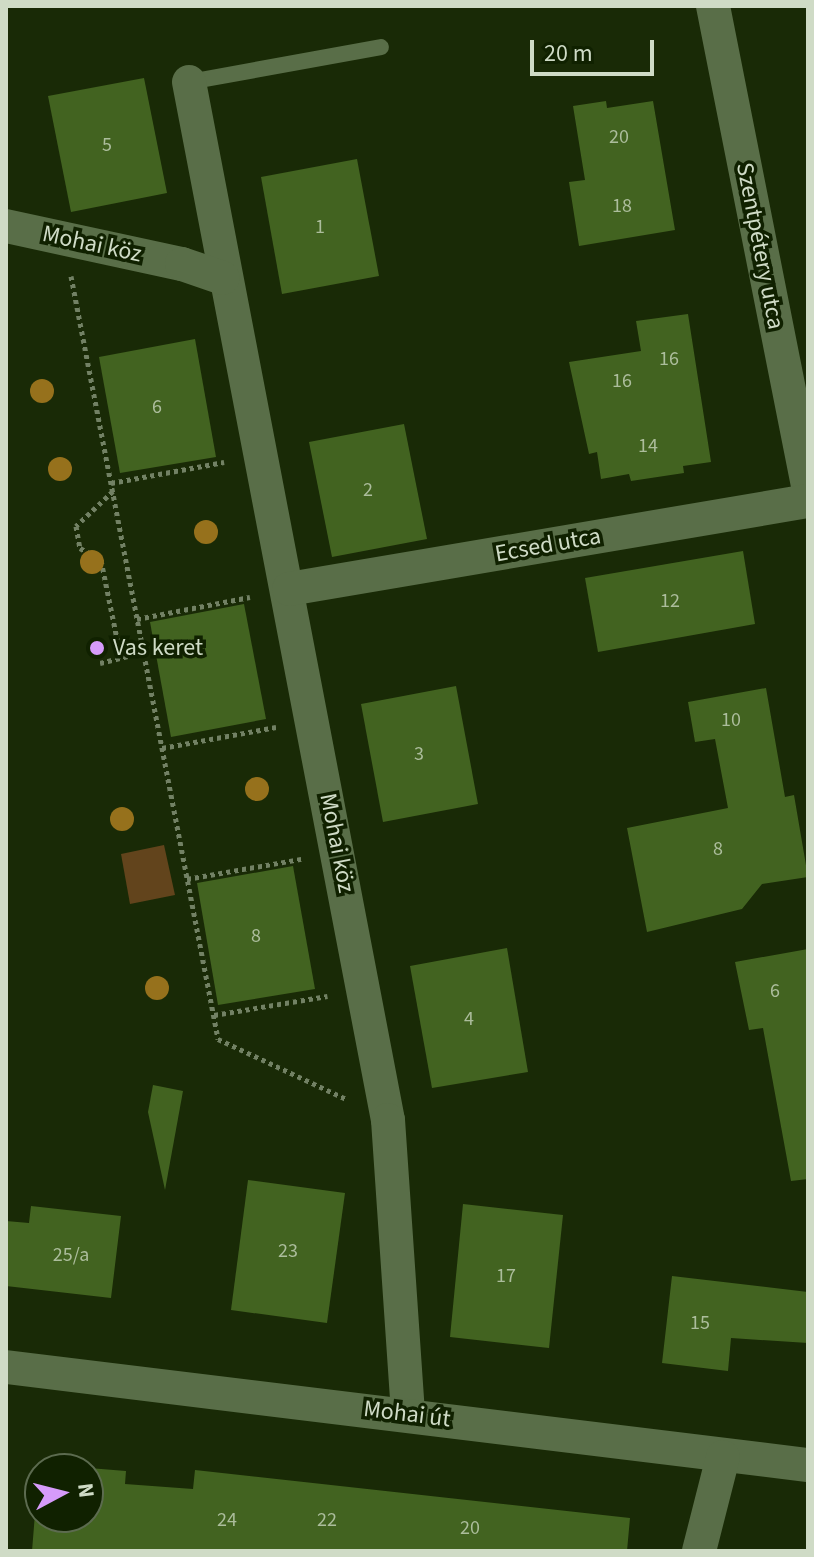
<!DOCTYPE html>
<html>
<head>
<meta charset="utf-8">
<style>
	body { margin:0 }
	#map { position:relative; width:814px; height:1557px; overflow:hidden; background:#192a06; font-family:"Source Sans 3",sans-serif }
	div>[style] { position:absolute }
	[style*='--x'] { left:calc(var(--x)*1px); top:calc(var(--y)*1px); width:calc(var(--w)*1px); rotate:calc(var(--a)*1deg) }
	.green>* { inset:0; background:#62441c }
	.building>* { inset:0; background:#426320 }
	.path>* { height:5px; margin-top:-2.5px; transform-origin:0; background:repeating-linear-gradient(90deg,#728164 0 4px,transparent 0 8px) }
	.service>* { height:16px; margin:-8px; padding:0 8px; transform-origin:8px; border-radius:8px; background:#596e48 }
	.minor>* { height:34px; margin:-17px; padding:0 17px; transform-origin:17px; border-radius:17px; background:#596e48 }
	.trees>* { width:24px; height:24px; margin:-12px; border-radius:50%; background:#96711c }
	.dots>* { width:22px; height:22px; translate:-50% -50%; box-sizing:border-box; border:4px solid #102100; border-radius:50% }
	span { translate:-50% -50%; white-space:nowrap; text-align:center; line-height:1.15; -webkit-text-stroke:7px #102100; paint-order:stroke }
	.number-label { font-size:20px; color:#acbd9c }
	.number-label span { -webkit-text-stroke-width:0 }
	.street-label { font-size:24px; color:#cfdbc6 }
	.poi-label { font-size:24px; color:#cfdbc6 }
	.left { translate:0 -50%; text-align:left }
	.frame { position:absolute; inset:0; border:8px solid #cfdbc6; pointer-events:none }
	.north { position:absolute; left:24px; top:1453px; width:80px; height:80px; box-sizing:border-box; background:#102100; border:2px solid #5c6b4f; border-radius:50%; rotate:83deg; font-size:22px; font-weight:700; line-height:32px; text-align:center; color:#cfdbc6 }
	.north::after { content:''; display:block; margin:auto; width:28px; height:36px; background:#d69bfa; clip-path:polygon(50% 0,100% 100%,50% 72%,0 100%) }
	.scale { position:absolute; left:530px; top:40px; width:124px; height:36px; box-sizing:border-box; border:4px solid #cfdbc6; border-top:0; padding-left:10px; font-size:24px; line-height:28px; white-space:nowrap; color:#cfdbc6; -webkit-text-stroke:6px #102100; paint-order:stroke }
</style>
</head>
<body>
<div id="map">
	<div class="green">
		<div style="clip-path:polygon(164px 845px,175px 895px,130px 904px,121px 854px)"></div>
	</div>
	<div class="building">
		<div style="clip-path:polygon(144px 78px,167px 193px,71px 212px,48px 96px)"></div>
		<div style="clip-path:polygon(606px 101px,607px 108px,653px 101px,675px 230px,579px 246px,569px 182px,585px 180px,573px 106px)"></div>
		<div style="clip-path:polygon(357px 159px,379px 276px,282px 294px,261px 177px)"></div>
		<div style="clip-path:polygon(688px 314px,711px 462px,683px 466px,684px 473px,631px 481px,629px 474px,601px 479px,597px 452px,589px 454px,569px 362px,641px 351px,636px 321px)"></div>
		<div style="clip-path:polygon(195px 339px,216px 457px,120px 473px,99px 357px)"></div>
		<div style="clip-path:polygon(404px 424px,427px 539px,332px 557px,309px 442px)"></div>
		<div style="clip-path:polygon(743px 551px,755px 624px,598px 652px,585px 578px)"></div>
		<div style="clip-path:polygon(244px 604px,266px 719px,171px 737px,150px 622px)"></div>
		<div style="clip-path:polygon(456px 686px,478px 804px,383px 822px,361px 704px)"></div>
		<div style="clip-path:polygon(766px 688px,785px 797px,794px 795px,808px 877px,762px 884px,742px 909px,647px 932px,627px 828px,728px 808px,715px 739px,695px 742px,688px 702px)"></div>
		<div style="clip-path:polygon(293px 866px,315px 989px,218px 1005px,197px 883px)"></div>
		<div style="clip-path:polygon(507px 948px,528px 1072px,432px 1088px,410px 966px)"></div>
		<div style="clip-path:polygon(808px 949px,808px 1179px,791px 1181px,763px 1028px,749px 1030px,735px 962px)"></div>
		<div style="clip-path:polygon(153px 1085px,183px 1091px,165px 1190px,148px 1112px)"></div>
		<div style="clip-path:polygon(248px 1180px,345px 1193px,327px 1323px,231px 1310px)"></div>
		<div style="clip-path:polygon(463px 1204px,563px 1215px,549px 1348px,450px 1337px)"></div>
		<div style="clip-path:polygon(31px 1206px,121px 1216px,111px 1298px,6px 1286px,6px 1221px,29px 1223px)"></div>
		<div style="clip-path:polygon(672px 1276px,808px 1292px,808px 1343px,731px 1338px,728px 1371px,662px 1363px)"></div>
		<div style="clip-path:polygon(evenodd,39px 1464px,126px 1471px,125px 1484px,193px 1489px,195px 1470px,630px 1518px,627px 1551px,32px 1551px,39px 1464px,40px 1469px,88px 1469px,88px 1517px,40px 1517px,40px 1469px)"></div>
	</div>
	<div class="path">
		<div style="--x:71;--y:276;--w:777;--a:79.09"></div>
		<div style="--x:218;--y:1039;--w:141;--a:25.1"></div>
		<div style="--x:111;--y:483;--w:115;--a:-10.5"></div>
		<div style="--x:113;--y:491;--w:51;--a:136.6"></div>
		<div style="--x:76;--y:526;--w:22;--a:80"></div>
		<div style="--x:80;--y:548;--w:24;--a:30"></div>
		<div style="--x:101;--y:560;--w:100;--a:78.5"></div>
		<div style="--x:137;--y:619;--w:115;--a:-11"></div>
		<div style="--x:100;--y:663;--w:45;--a:-14"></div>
		<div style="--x:162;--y:748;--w:116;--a:-10.4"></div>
		<div style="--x:187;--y:879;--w:116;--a:-10"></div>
		<div style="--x:214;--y:1015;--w:115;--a:-9.5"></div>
	</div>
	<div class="service">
		<div style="--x:189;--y:82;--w:195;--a:-10.3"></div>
	</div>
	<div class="minor">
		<div style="--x:713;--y:6;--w:488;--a:78.8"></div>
		<div style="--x:189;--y:82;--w:1057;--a:79.15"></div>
		<div style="--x:388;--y:1120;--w:294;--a:86.1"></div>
		<div style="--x:6;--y:226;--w:180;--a:12.2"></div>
		<div style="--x:182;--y:264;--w:43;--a:18.9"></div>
		<div style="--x:289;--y:589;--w:526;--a:-9.62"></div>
		<div style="--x:6;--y:1367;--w:808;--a:6.97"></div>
		<div style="--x:699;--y:1551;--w:97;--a:-75.7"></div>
	</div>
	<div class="trees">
		<div style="left:42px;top:391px"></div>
		<div style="left:60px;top:469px"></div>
		<div style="left:206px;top:532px"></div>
		<div style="left:92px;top:562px"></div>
		<div style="left:257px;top:789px"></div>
		<div style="left:122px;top:819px"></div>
		<div style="left:157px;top:988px"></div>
	</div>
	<div class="dots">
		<div style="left:97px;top:648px;background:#d69bfa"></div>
	</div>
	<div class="number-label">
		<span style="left:619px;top:137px">20</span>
		<span style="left:107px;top:145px">5</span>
		<span style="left:622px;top:206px">18</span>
		<span style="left:320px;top:227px">1</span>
		<span style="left:669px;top:359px">16</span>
		<span style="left:622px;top:381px">16</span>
		<span style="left:157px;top:407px">6</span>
		<span style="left:648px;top:446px">14</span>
		<span style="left:368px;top:490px">2</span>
		<span style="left:670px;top:601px">12</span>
		<span style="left:731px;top:720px">10</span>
		<span style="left:419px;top:754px">3</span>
		<span style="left:718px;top:849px">8</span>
		<span style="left:256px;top:936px">8</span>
		<span style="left:775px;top:991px">6</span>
		<span style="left:469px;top:1019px">4</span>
		<span style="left:288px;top:1251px">23</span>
		<span style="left:71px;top:1255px">25/a</span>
		<span style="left:506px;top:1276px">17</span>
		<span style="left:700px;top:1323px">15</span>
		<span style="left:227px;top:1520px">24</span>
		<span style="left:327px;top:1520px">22</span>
		<span style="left:470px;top:1528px">20</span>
	</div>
	<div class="street-label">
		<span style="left:92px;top:244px;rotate:12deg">Mohai köz</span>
		<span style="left:760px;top:246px;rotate:79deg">Szentpétery utca</span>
		<span style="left:548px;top:545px;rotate:-10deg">Ecsed utca</span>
		<span style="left:337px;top:843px;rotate:79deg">Mohai köz</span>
		<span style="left:407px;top:1414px;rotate:7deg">Mohai út</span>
	</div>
	<div class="poi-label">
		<span class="left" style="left:113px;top:648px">Vas keret</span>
	</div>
	<div class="frame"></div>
	<div class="north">N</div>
	<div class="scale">20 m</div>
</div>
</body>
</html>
